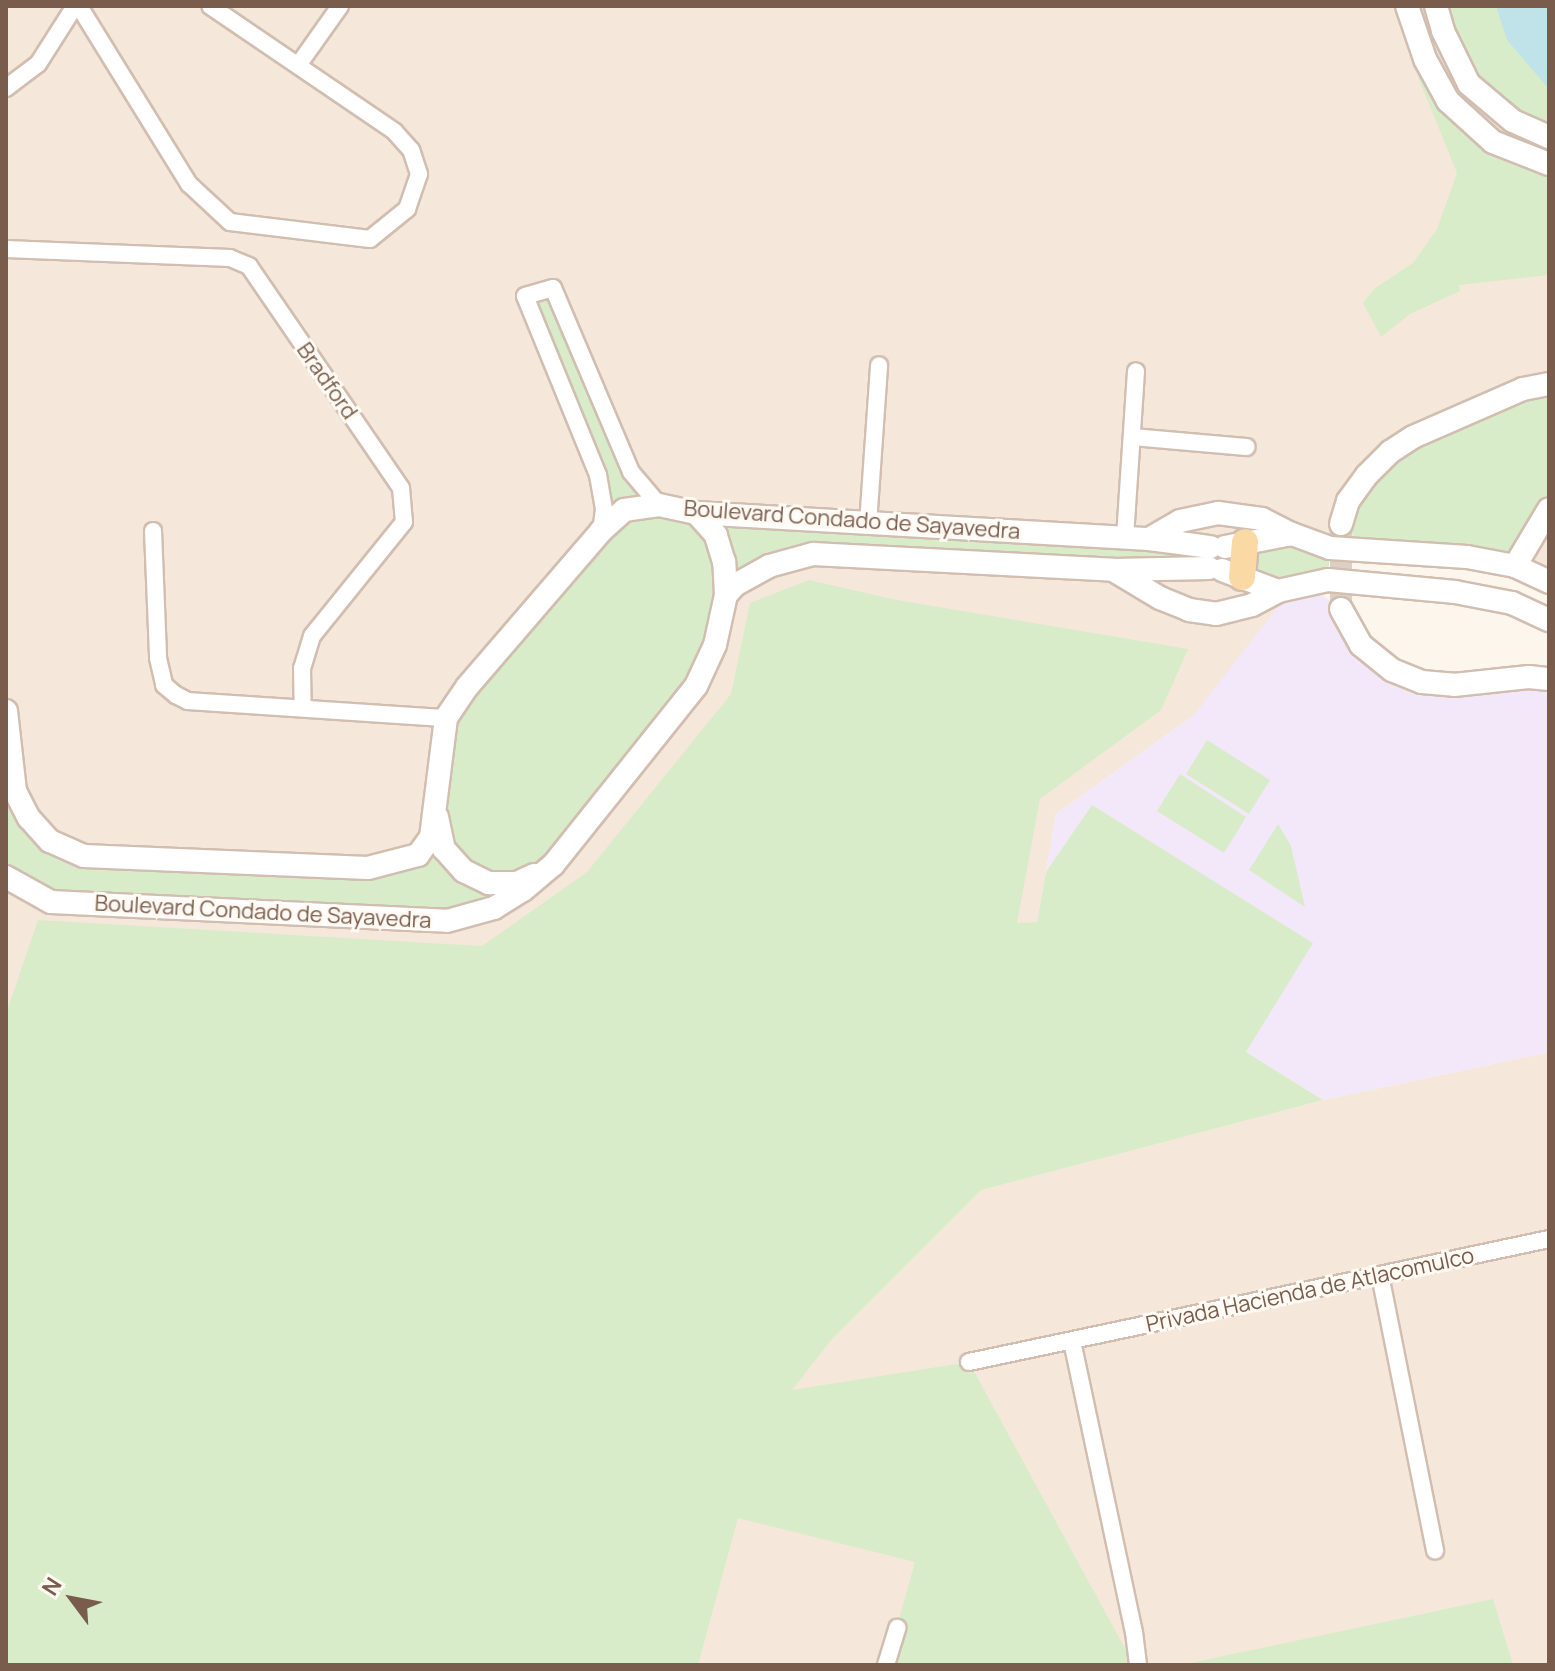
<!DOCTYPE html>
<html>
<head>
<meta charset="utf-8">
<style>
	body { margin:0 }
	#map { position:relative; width:1555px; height:1671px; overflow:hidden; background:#fdf6ec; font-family:Manrope,sans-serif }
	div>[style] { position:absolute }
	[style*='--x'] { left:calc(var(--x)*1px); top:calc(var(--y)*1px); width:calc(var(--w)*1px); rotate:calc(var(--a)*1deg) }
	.residential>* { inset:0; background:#f5e8da }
	.education>* { inset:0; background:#f3e8fa }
	.green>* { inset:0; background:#d8ecc9 }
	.water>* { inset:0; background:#bfe3e8 }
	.secondary-tunnel>* { height:22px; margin-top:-11px; transform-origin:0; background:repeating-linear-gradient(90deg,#dcd0c4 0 22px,transparent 0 33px) }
	.roads { filter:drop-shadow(2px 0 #d1beb0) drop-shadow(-2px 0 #d1beb0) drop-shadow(0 2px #d1beb0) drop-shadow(0 -2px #d1beb0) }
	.street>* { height:16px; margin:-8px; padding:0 8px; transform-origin:8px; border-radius:8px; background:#fff }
	.secondary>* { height:22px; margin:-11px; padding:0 11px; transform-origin:11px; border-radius:11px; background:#fff }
	.primary>* { height:26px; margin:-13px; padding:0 13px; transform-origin:13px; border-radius:13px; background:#fbd9a5 }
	span { translate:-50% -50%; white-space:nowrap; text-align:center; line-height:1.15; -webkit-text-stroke:6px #fffaf3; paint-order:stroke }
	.street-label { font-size:22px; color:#7a5c4d }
	.frame { position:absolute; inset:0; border:8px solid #7a5c4d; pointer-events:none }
	.north { position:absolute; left:32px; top:1559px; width:80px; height:80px; -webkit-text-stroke:6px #fffaf3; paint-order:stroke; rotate:302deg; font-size:22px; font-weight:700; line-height:32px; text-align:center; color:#7a5c4d }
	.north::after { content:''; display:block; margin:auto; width:28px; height:36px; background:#7a5c4d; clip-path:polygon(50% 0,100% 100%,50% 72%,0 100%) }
</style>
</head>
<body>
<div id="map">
	<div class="residential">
		<div style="clip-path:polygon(6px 6px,1549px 6px,1549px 582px,1515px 566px,1330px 548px,1310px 586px,1194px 715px,1056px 814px,1037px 922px,981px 1189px,1323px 1100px,1549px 1052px,1549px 1665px,6px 1665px)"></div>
	</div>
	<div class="education">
		<div style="clip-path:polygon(1310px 586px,1341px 609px,1392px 670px,1549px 681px,1549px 1052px,1323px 1100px,1037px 922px,1056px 814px,1194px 715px,1291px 590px)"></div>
	</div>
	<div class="green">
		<div style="clip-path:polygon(1407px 6px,1448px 101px,1549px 164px,1549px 275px,1459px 285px,1460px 291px,1410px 314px,1381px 337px,1363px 303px,1375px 288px,1413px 263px,1437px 229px,1457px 173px,1411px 60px)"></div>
		<div style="clip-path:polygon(1436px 6px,1549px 6px,1549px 137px,1469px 84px)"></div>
		<div style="clip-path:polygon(553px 288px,631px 472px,659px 505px,1201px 546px,1199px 569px,813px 554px,735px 585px,715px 645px,553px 865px,447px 921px,51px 902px,6px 877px,6px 711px,29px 818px,84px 856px,367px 868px,418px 855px,442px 727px,601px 531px,604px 509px,525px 296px)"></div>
		<div style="clip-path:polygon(1549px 391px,1549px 509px,1515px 566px,1374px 553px,1341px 524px,1390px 452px)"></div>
		<div style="clip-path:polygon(1261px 538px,1330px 548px,1328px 580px,1261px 586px,1245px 542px)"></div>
		<div style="clip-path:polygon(809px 580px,897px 600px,1188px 649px,1161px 710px,1040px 799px,1017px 923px,1037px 922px,1046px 872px,1092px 805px,1313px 943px,1246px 1052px,1323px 1100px,981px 1190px,832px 1339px,792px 1390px,969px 1362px,1134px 1665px,886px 1665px,915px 1562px,738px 1518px,698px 1665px,6px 1665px,6px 1014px,38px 920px,482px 946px,587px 872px,731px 694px,750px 603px)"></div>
		<div style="clip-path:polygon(1207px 740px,1270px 780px,1249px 814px,1186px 774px)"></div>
		<div style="clip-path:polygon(1180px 774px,1246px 817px,1224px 853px,1157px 811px)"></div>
		<div style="clip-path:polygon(1278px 824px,1291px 846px,1305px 907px,1249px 870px)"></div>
		<div style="clip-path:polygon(1493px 1599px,1513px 1665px,1181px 1665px)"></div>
	</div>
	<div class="water">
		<div style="clip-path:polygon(1496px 6px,1549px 6px,1549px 89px,1507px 40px)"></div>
	</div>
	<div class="secondary-tunnel">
		<div style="--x:1341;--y:524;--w:85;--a:90"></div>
	</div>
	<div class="roads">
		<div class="street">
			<div style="--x:79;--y:6;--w:209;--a:58.3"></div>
			<div style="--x:189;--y:184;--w:56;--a:42.8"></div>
			<div style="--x:230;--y:222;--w:141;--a:6.9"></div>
			<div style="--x:370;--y:239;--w:48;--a:-39"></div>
			<div style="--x:407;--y:209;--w:37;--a:-71"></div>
			<div style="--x:419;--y:174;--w:25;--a:-108"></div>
			<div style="--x:411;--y:150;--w:25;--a:-132"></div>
			<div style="--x:394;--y:131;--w:222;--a:-145.8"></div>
			<div style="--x:299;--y:64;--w:71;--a:-54.7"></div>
			<div style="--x:6;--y:88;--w:40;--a:-37"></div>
			<div style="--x:38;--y:64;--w:69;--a:-57.5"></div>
			<div style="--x:6;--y:249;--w:224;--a:2.3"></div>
			<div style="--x:230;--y:258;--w:21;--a:23"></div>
			<div style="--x:249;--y:266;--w:269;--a:55.6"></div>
			<div style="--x:401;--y:488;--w:34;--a:85"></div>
			<div style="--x:404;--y:522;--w:146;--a:128.9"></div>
			<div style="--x:312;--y:636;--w:34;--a:107"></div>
			<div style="--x:302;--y:668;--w:39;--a:89"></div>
			<div style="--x:1132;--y:437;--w:115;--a:5"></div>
			<div style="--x:868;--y:524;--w:159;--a:-86"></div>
			<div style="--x:153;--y:531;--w:127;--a:87.7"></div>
			<div style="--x:158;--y:658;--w:28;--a:77"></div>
			<div style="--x:164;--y:685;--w:16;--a:40"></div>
			<div style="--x:176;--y:695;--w:13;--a:27"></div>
			<div style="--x:188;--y:701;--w:259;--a:3.8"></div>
			<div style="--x:601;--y:531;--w:22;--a:-82"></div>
			<div style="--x:604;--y:509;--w:35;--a:-100"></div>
			<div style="--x:598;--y:475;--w:193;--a:-112.2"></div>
			<div style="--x:525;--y:296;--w:29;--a:-16"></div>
			<div style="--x:553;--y:288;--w:200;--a:67"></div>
			<div style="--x:631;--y:472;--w:43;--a:49.7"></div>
			<div style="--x:1125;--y:537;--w:166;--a:-86.2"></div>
			<div style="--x:1380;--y:1275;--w:281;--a:78.7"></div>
			<div style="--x:1072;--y:1341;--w:298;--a:78"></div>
			<div style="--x:1134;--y:1632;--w:33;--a:83"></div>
			<div style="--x:969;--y:1362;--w:593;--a:-11.97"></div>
			<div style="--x:886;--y:1665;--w:39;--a:-73"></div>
		</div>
		<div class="secondary">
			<div style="--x:1407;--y:6;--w:56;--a:71.2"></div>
			<div style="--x:1425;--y:59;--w:48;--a:61.3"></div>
			<div style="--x:1448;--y:101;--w:61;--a:42.3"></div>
			<div style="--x:1493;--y:142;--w:60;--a:21.4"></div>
			<div style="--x:1436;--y:6;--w:26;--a:74"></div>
			<div style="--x:1443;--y:31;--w:59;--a:63.9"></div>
			<div style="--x:1469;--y:84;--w:57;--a:40.1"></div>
			<div style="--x:1513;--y:121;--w:39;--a:24"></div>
			<div style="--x:1341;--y:524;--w:24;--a:-73"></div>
			<div style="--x:1348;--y:501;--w:32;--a:-54"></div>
			<div style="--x:1367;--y:475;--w:33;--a:-45"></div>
			<div style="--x:1390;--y:452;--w:27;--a:-33"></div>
			<div style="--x:1413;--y:437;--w:120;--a:-23.6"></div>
			<div style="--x:1523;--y:389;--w:26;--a:-11"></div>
			<div style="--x:1149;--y:539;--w:36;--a:-30"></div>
			<div style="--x:1180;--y:521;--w:39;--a:-12"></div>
			<div style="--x:1218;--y:513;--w:44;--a:7.8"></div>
			<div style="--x:1262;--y:519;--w:34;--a:27"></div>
			<div style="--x:1225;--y:547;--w:68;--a:-11"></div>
			<div style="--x:1292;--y:534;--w:40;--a:20.2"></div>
			<div style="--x:1330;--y:548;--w:137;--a:3.8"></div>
			<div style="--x:1467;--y:557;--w:49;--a:10.6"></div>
			<div style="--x:1515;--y:566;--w:38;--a:25"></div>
			<div style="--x:1515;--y:566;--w:66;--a:-59.2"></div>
			<div style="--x:1222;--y:570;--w:60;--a:20.6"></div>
			<div style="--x:1278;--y:591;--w:51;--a:-12.4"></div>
			<div style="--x:1328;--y:580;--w:128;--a:5.4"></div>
			<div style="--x:1455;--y:592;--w:58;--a:10.9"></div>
			<div style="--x:1512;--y:603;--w:41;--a:24.7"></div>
			<div style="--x:1115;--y:571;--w:52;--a:31"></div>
			<div style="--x:1160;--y:598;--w:31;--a:22"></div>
			<div style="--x:1189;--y:610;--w:27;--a:8"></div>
			<div style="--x:1216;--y:614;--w:37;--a:-14"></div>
			<div style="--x:1252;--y:605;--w:30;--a:-28"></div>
			<div style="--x:726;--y:595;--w:13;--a:-48"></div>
			<div style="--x:735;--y:585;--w:39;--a:-29"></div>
			<div style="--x:769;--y:566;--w:46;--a:-15.3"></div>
			<div style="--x:813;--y:554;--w:301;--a:3"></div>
			<div style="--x:1114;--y:570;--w:95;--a:-1.2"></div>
			<div style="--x:1341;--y:609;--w:41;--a:60.9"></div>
			<div style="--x:1361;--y:645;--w:40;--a:39"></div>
			<div style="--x:1392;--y:670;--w:32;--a:22"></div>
			<div style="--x:1422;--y:682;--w:32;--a:5"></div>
			<div style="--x:1454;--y:685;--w:75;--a:-6.1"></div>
			<div style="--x:1529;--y:677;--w:20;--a:6"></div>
			<div style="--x:6;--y:711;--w:81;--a:83.6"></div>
			<div style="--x:15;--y:791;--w:30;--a:63"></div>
			<div style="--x:29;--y:818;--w:31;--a:48"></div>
			<div style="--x:50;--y:841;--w:37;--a:24"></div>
			<div style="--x:84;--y:856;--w:284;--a:2.4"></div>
			<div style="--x:368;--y:868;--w:52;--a:-14.6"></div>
			<div style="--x:418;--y:855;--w:22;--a:-54"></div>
			<div style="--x:431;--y:837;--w:120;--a:-82.8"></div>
			<div style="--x:446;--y:718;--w:37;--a:-56"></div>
			<div style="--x:467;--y:687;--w:206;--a:-49.3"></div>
			<div style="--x:601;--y:531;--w:31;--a:-42"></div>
			<div style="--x:624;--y:510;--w:35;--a:-8"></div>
			<div style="--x:659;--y:505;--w:38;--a:12"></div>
			<div style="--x:696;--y:513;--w:454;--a:3.3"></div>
			<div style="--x:1149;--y:539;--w:62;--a:7.5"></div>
			<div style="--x:437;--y:817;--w:33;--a:78"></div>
			<div style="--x:444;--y:849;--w:30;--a:48"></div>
			<div style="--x:464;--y:871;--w:28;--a:26"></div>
			<div style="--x:489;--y:883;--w:28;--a:0"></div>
			<div style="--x:517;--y:883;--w:19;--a:-25"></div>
			<div style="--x:6;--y:877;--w:51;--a:29.1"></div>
			<div style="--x:51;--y:902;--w:396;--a:2.7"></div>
			<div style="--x:447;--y:921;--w:49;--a:-15.5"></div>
			<div style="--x:494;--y:908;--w:34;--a:-32"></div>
			<div style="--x:523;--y:890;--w:39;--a:-40"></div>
			<div style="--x:553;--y:865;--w:229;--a:-51.4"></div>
			<div style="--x:696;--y:686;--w:45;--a:-65.1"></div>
			<div style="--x:715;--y:645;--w:51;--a:-77.6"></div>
			<div style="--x:726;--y:595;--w:33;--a:-93"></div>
			<div style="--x:724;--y:562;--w:28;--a:-107"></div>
			<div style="--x:716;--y:535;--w:30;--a:-132"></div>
		</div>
		<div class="primary">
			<div style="--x:1242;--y:577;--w:35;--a:-85"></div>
		</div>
	</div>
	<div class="street-label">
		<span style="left:327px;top:381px;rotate:55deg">Bradford</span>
		<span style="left:852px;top:520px;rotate:4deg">Boulevard Condado de Sayavedra</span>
		<span style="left:263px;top:912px;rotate:3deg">Boulevard Condado de Sayavedra</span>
		<span style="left:1310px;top:1290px;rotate:-12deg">Privada Hacienda de Atlacomulco</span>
	</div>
	<div class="frame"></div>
	<div class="north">N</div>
</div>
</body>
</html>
